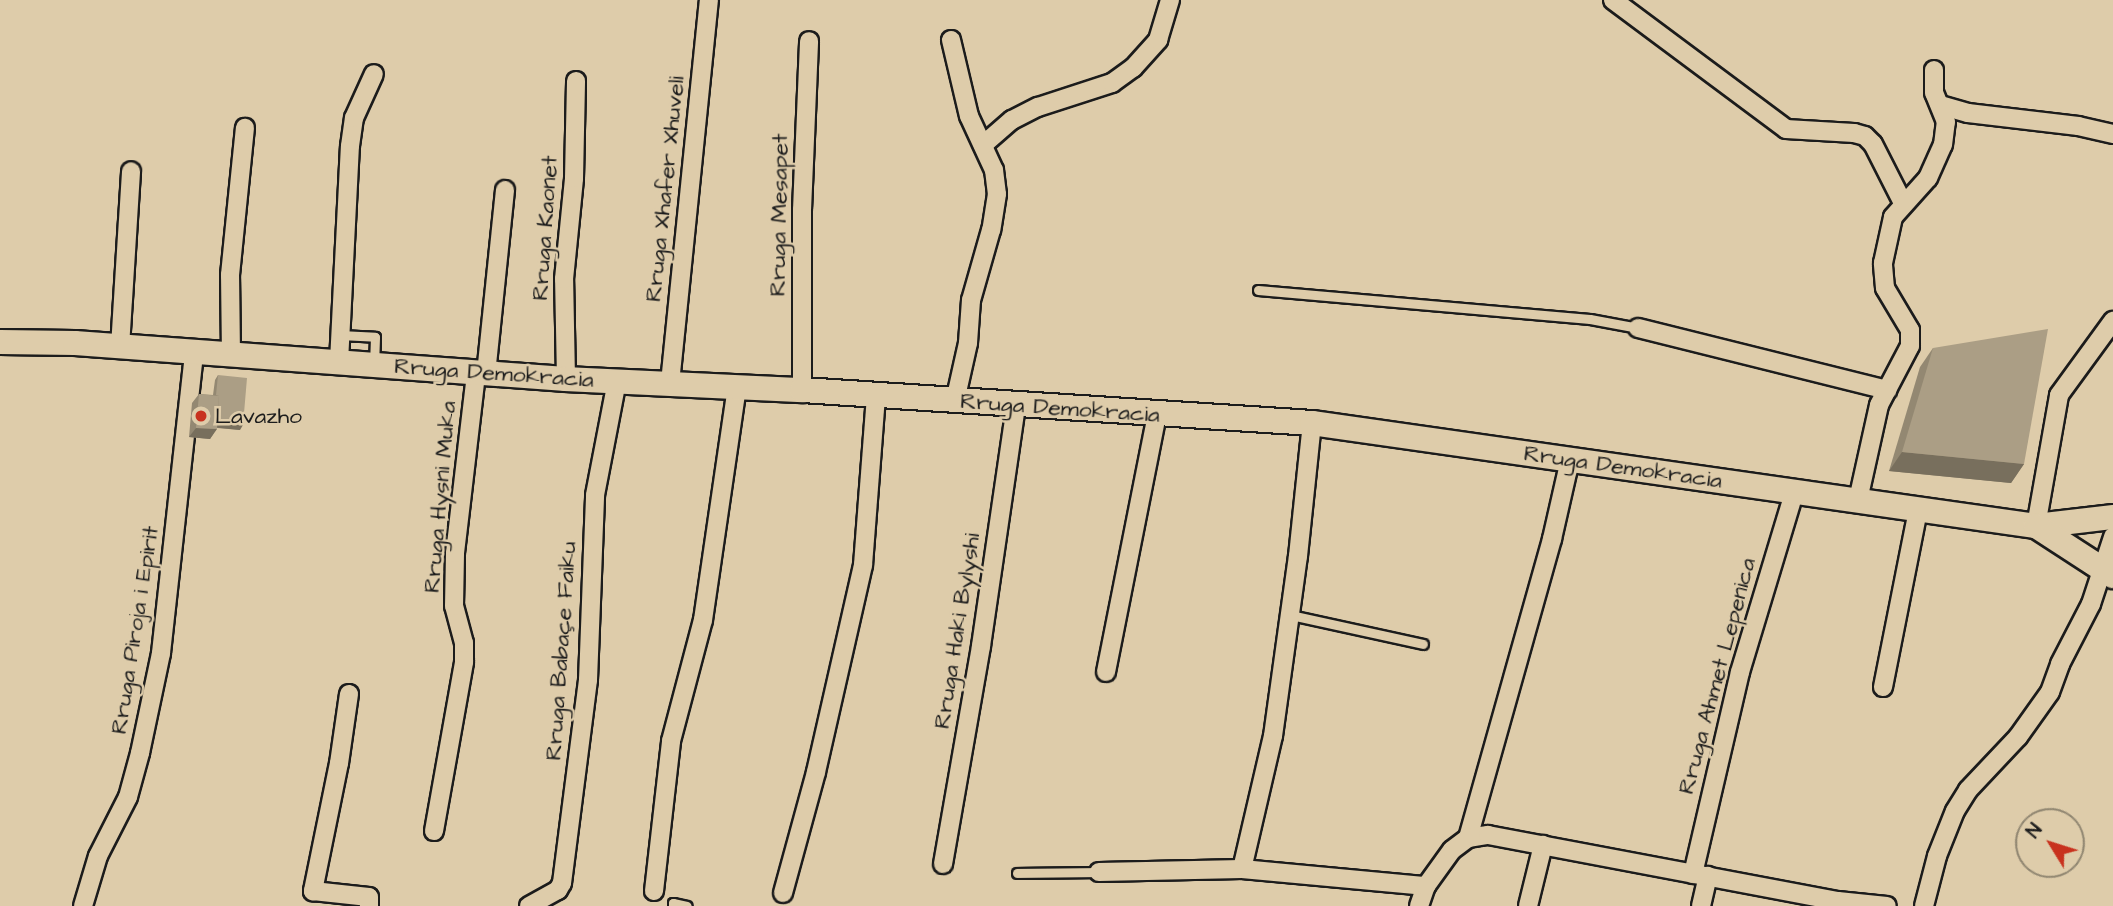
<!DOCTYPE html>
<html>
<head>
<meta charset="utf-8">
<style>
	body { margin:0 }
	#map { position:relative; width:2113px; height:906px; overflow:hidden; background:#deccaa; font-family:"Architects Daughter",sans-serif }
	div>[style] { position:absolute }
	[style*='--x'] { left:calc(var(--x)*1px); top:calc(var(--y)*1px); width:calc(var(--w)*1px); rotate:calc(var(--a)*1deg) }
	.roads { filter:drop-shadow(2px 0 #1c1c1c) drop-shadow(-2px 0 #1c1c1c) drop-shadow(0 2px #1c1c1c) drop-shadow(0 -2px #1c1c1c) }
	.lane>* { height:9px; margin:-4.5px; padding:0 4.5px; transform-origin:4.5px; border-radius:4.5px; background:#deccaa }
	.street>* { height:18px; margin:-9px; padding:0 9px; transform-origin:9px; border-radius:9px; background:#deccaa }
	.secondary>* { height:24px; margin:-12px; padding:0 12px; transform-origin:12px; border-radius:12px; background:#deccaa }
	.wall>* { inset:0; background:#938872 }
	.shaded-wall>* { inset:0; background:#786f5d }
	.building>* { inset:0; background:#ab9e85 }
	.dots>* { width:19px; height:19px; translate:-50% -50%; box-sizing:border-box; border:4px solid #deccaa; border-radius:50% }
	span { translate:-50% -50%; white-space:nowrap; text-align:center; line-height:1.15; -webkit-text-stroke:5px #deccaa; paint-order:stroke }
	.street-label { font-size:23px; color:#1c1c1c }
	.poi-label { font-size:23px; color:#1c1c1c }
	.left { translate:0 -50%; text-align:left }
	.north { position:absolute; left:2015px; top:808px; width:70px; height:70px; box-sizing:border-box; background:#deccaa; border:2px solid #908671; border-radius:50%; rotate:308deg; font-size:19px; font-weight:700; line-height:28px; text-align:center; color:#1c1c1c }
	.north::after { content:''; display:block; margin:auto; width:24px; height:32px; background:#c8321e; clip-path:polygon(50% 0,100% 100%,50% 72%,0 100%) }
</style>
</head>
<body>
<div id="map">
	<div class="roads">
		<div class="lane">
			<div style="--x:1258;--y:290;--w:333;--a:5"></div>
			<div style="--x:1590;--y:319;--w:49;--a:10.6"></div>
			<div style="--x:340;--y:335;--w:35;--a:3"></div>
			<div style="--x:375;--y:337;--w:25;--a:92"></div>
			<div style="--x:1291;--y:615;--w:135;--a:12.4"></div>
			<div style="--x:1017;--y:873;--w:82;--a:-0.7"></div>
			<div style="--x:673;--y:906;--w:3;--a:-90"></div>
			<div style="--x:673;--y:903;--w:14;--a:12"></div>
		</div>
		<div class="street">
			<div style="--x:1613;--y:0;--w:216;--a:36.7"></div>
			<div style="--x:1786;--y:129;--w:68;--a:3.4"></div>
			<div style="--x:1854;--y:133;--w:11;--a:15"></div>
			<div style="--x:1865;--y:136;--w:11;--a:45"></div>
			<div style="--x:1873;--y:144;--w:66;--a:63"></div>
			<div style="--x:951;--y:40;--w:78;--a:76.7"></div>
			<div style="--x:969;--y:116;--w:60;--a:65.2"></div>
			<div style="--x:994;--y:170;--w:24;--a:83"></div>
			<div style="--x:997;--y:194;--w:36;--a:99"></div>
			<div style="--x:991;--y:230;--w:73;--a:105.9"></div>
			<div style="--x:971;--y:300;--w:43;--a:94"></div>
			<div style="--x:968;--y:343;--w:59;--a:102.6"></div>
			<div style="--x:1940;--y:105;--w:29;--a:16"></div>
			<div style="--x:1968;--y:113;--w:111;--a:6.7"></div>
			<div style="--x:2078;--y:126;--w:36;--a:13"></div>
			<div style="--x:983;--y:145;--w:38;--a:-41"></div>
			<div style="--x:1012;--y:120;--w:29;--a:-27"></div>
			<div style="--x:1038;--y:107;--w:78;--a:-18"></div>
			<div style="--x:1112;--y:83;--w:26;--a:-36"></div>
			<div style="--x:1133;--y:68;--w:38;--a:-48"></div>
			<div style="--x:1158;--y:40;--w:42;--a:-73.3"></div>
			<div style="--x:1638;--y:328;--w:257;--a:14"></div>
			<div style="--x:120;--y:347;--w:176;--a:-86.4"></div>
			<div style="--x:231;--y:355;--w:80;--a:-90.7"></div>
			<div style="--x:230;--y:275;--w:148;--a:-84.2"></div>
			<div style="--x:339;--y:362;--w:216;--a:-87.1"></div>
			<div style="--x:350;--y:146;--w:28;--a:-82"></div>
			<div style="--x:354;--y:118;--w:48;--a:-65.6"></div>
			<div style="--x:486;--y:374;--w:185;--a:-84.1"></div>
			<div style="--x:566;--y:379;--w:100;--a:-91.1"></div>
			<div style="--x:564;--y:279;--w:101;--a:-84.3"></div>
			<div style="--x:574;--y:178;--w:97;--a:-88.8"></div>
			<div style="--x:670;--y:383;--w:385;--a:-84.2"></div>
			<div style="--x:802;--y:390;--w:180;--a:-90"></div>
			<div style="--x:802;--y:210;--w:169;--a:-87.6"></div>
			<div style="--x:1858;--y:500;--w:97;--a:-77.5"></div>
			<div style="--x:1879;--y:405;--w:67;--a:-62.3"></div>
			<div style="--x:1910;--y:346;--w:16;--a:-90"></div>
			<div style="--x:1910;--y:330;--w:49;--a:-120.8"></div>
			<div style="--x:1885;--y:288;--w:25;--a:-95"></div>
			<div style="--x:1883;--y:263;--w:47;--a:-77.7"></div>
			<div style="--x:1893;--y:217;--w:52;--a:-48.1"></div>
			<div style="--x:1928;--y:178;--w:36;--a:-66"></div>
			<div style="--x:1943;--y:145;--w:23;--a:-83"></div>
			<div style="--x:1946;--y:122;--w:31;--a:-112"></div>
			<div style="--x:1934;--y:93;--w:23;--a:-90"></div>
			<div style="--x:2036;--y:526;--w:133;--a:-80"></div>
			<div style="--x:2059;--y:395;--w:92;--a:-53.9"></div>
			<div style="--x:1106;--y:672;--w:263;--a:-78.8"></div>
			<div style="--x:1883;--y:687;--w:180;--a:-78.8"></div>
			<div style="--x:349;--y:694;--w:70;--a:98.2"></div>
			<div style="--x:339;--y:763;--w:131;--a:101.5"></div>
			<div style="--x:313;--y:891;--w:56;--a:6.1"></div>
			<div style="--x:369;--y:897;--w:9;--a:90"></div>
			<div style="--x:434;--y:831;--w:172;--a:-79.9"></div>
			<div style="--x:464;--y:662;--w:19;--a:-90"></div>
			<div style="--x:464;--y:643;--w:38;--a:-105"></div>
			<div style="--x:454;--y:606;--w:53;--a:-88.9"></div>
			<div style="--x:455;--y:553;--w:181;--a:-83.3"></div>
			<div style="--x:1468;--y:838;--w:311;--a:-74.3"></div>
			<div style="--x:1552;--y:539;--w:81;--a:-77.2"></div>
			<div style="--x:943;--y:864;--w:221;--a:-80.1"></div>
			<div style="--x:981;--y:646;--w:244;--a:-81.7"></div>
			<div style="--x:1242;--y:869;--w:137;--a:-76.9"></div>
			<div style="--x:1273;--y:736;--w:182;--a:-82.1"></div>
			<div style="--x:1298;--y:556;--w:134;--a:-84"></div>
			<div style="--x:1099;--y:872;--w:143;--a:-1.2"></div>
			<div style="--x:1242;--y:869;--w:185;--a:5.3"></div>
			<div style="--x:1693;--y:874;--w:207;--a:-76.9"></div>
			<div style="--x:1740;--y:672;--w:187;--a:-73.2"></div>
			<div style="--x:654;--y:891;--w:151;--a:-83.5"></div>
			<div style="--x:671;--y:741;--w:125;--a:-75.2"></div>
			<div style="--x:703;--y:620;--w:236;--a:-81.7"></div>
			<div style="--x:783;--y:893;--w:125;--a:-74.7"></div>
			<div style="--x:816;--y:772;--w:212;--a:-77.2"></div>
			<div style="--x:863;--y:565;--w:169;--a:-85.6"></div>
			<div style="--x:83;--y:906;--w:52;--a:-73.3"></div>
			<div style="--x:98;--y:856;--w:66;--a:-63"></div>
			<div style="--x:128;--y:797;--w:46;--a:-74.7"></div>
			<div style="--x:140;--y:753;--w:102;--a:-78.1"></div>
			<div style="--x:161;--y:653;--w:303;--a:-83.7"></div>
			<div style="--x:529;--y:906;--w:33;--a:-29"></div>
			<div style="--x:558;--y:890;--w:8;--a:-60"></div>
			<div style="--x:562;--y:883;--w:205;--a:-82.7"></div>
			<div style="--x:588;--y:680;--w:185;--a:-87.8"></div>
			<div style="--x:595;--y:495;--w:116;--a:-79.1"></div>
			<div style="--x:1419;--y:906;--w:21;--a:-71"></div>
			<div style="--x:1426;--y:886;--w:44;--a:-54.2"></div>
			<div style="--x:1452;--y:850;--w:20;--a:-37"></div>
			<div style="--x:1468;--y:838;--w:20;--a:-9"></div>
			<div style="--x:1488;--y:835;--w:356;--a:10.7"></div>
			<div style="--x:1838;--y:901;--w:49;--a:5.8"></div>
			<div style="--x:1528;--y:906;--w:63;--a:-76.2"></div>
			<div style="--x:1701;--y:906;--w:31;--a:-77"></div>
			<div style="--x:1924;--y:906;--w:52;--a:-75.4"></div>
			<div style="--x:1937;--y:856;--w:48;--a:-68.2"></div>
			<div style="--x:1955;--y:811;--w:25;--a:-58"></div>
			<div style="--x:1968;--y:790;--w:73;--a:-46.7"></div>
			<div style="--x:2018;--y:737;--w:55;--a:-54.6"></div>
			<div style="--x:2050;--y:692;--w:30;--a:-70"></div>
			<div style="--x:2060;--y:664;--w:68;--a:-62.7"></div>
			<div style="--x:2091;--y:604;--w:71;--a:-71.8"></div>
		</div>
		<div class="secondary">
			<div style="--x:0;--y:342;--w:75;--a:0.8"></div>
			<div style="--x:75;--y:343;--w:492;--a:4.2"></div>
			<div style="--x:566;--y:379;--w:236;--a:2.7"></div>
			<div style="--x:802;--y:390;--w:511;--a:3.7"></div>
			<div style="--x:1312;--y:423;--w:731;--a:8.1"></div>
			<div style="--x:2036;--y:526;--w:78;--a:-6.7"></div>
			<div style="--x:2036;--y:526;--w:92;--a:33"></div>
		</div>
	</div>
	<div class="wall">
		<div style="clip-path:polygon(1933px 348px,2024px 464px,2011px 483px,1889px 471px,1920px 367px)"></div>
		<div style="clip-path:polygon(218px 375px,240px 430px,217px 428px,210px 439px,189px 437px,192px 403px,199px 394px,213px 395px,215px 380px)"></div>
	</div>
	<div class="shaded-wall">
		<div style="clip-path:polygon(214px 422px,243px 425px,240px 430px,211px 427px)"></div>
		<div style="clip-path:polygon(196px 428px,217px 429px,210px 439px,189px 437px)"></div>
		<div style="clip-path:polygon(1902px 452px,2024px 464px,2011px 483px,1889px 471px)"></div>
	</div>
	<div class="building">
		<div style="clip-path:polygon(2048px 329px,2024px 464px,1902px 452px,1933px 348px)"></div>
		<div style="clip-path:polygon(218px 375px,247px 378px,243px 425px,217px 423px,219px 396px,216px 395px)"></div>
		<div style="clip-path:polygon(199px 394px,219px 396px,217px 429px,196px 428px)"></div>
	</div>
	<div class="dots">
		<div style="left:201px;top:416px;background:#c8321e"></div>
	</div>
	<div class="street-label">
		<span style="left:665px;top:189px;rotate:-84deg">Rruga Xhafer Xhuveli</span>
		<span style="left:779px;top:215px;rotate:-89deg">Rruga Mesapet</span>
		<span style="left:545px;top:228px;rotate:-86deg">Rruga Kaonet</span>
		<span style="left:494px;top:373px;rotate:4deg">Rruga Demokracia</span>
		<span style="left:1060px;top:408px;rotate:4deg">Rruga Demokracia</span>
		<span style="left:1623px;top:467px;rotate:8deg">Rruga Demokracia</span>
		<span style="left:440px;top:497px;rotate:-85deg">Rruga Hysni Muka</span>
		<span style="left:135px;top:630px;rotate:-81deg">Rruga Piroja i Epirit</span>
		<span style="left:957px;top:631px;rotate:-81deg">Rruga Haki Bylyshi</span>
		<span style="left:561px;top:651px;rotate:-86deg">Rruga Babaçe Faiku</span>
		<span style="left:1717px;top:676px;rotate:-75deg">Rruga Ahmet Lepenica</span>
	</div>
	<div class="poi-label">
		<span class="left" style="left:215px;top:416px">Lavazho</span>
	</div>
	<div class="north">N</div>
</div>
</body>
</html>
